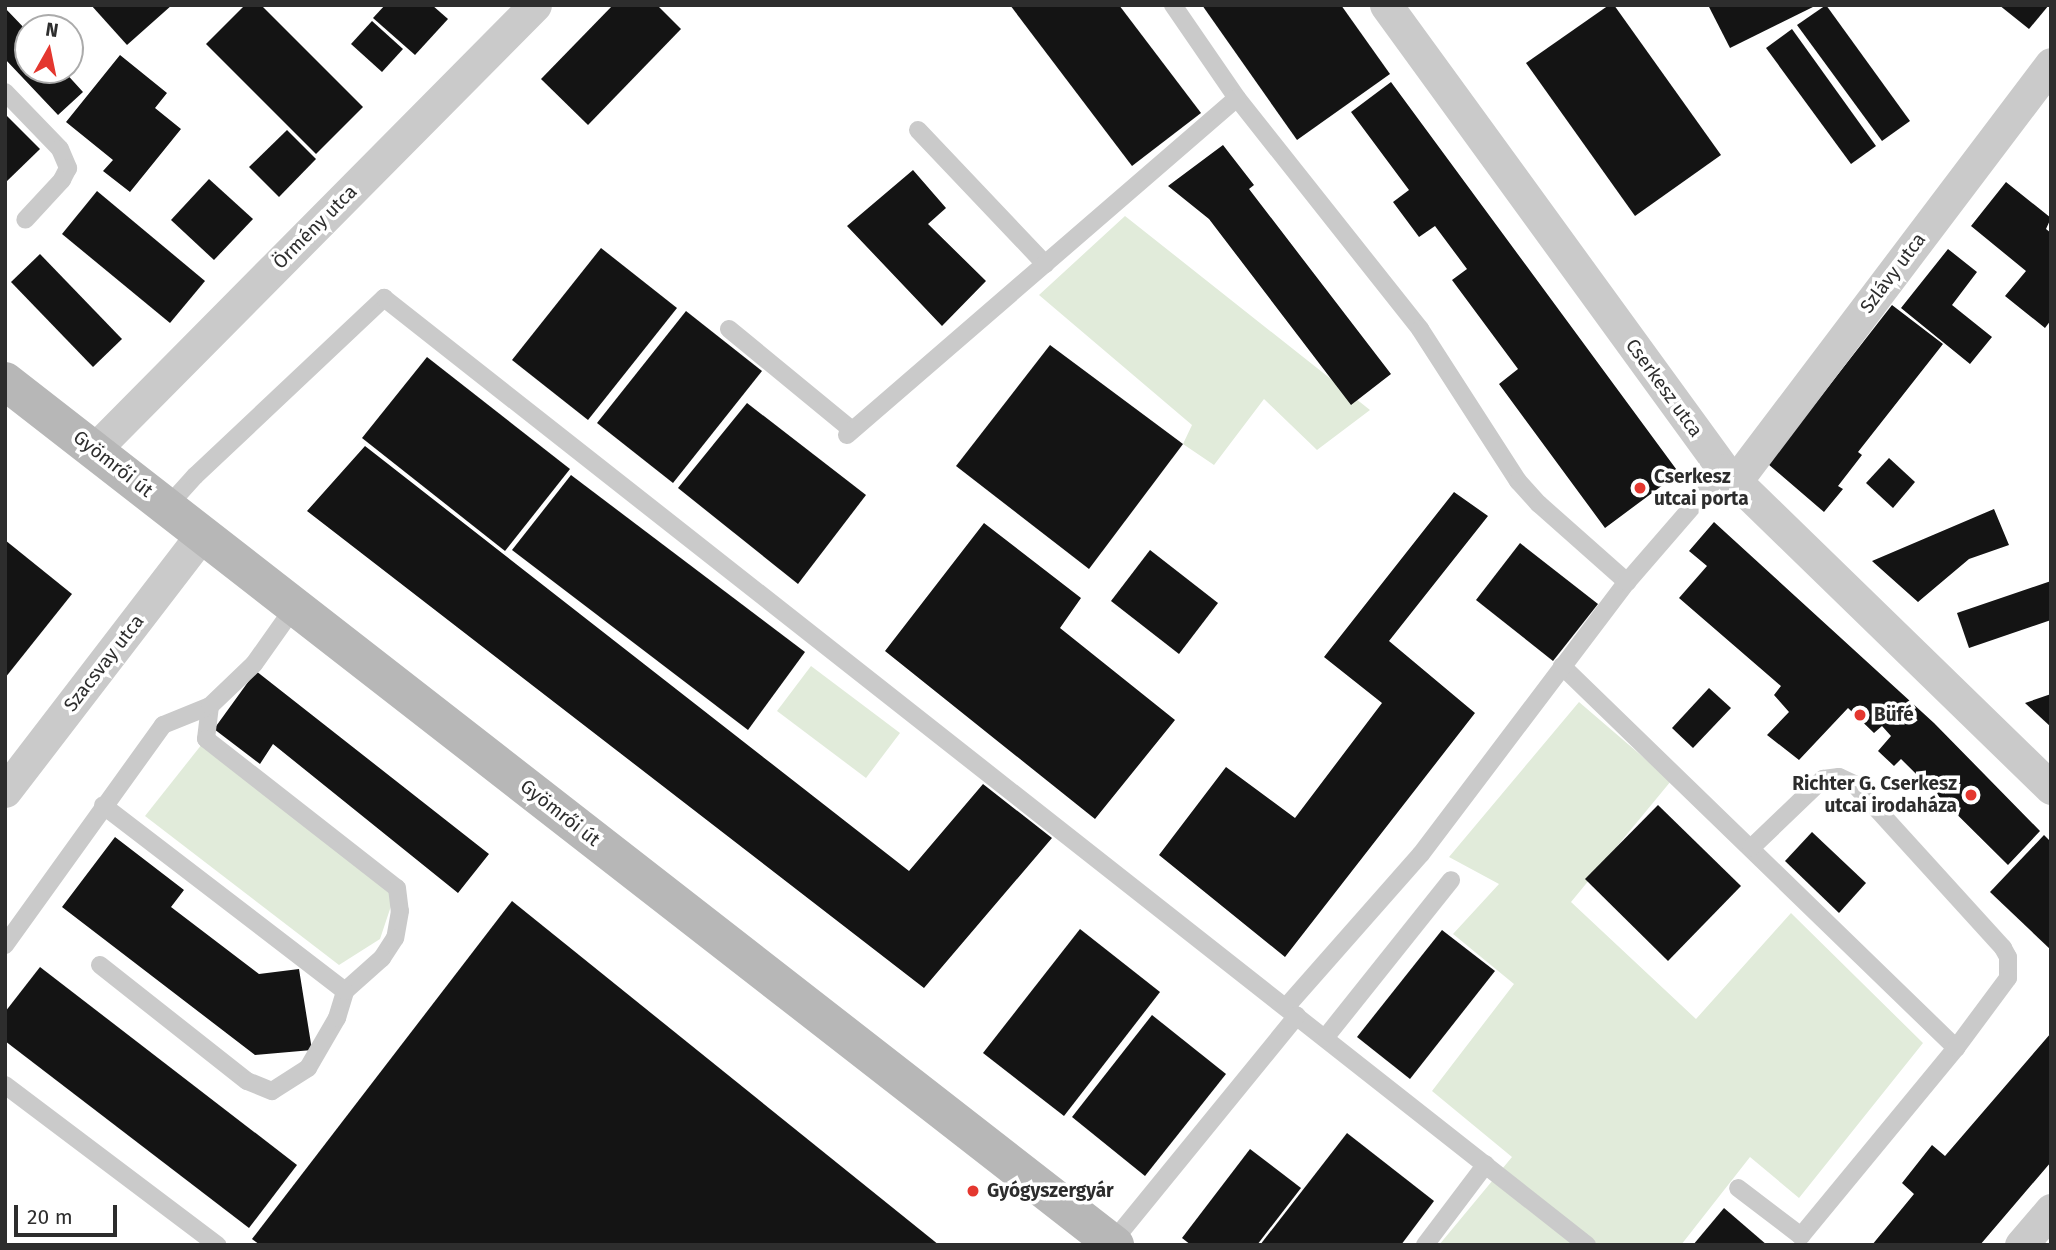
<!DOCTYPE html>
<html>
<head>
<meta charset="utf-8">
<style>
	body { margin:0 }
	#map { position:relative; width:2056px; height:1250px; overflow:hidden; background:#fff; font-family:"Fira Sans",sans-serif }
	div>[style] { position:absolute }
	[style*='--x'] { left:calc(var(--x)*1px); top:calc(var(--y)*1px); width:calc(var(--w)*1px); rotate:calc(var(--a)*1deg) }
	.green>* { inset:0; background:#e1ebda }
	.building>* { inset:0; background:#141414 }
	.lane>* { height:18px; margin:-9px; padding:0 9px; transform-origin:9px; border-radius:9px; background:#cacaca }
	.street>* { height:33px; margin:-16.5px; padding:0 16.5px; transform-origin:16.5px; border-radius:16.5px; background:#cacaca }
	.secondary>* { height:38px; margin:-19px; padding:0 19px; transform-origin:19px; border-radius:19px; background:#b7b7b7 }
	.dots>* { width:19px; height:19px; translate:-50% -50%; box-sizing:border-box; border:4px solid #fff; border-radius:50% }
	span { translate:-50% -50%; white-space:nowrap; text-align:center; line-height:1.15; -webkit-text-stroke:7px #fff; paint-order:stroke }
	.street-label { font-size:19px; color:#2d2d2d }
	.poi-label { font-size:19px; color:#2d2d2d; font-weight:700 }
	.left { translate:0 -50%; text-align:left }
	.right { translate:-100% -50%; text-align:right }
	.frame { position:absolute; inset:0; border:7px solid #2d2d2d; pointer-events:none }
	.north { position:absolute; left:14px; top:14px; width:70px; height:70px; box-sizing:border-box; background:#fff; border:2px solid #ababab; border-radius:50%; rotate:9deg; font-size:19px; font-weight:700; line-height:28px; text-align:center; color:#2d2d2d }
	.north::after { content:''; display:block; margin:auto; width:24px; height:32px; background:#e4372f; clip-path:polygon(50% 0,100% 100%,50% 72%,0 100%) }
	.scale { position:absolute; left:14px; top:1205px; width:103px; height:32px; box-sizing:border-box; border:4px solid #2d2d2d; border-top:0; padding-left:9px; font-size:21px; line-height:24px; white-space:nowrap; color:#2d2d2d; -webkit-text-stroke:5px #fff; paint-order:stroke }
</style>
</head>
<body>
<div id="map">
	<div class="green">
		<div style="clip-path:polygon(1125px 216px,1370px 410px,1317px 450px,1264px 399px,1214px 465px,1183px 444px,1192px 425px,1039px 295px)"></div>
		<div style="clip-path:polygon(811px 666px,900px 733px,866px 778px,777px 711px)"></div>
		<div style="clip-path:polygon(1579px 702px,1671px 781px,1571px 902px,1696px 1019px,1791px 913px,1923px 1043px,1799px 1198px,1750px 1157px,1681px 1245px,1439px 1245px,1512px 1157px,1432px 1091px,1514px 984px,1453px 934px,1499px 884px,1449px 857px)"></div>
		<div style="clip-path:polygon(206px 739px,397px 888px,380px 939px,339px 965px,145px 816px)"></div>
	</div>
	<div class="building">
		<div style="clip-path:polygon(91px 5px,172px 5px,127px 45px)"></div>
		<div style="clip-path:polygon(245px 5px,261px 5px,363px 107px,316px 154px,206px 44px)"></div>
		<div style="clip-path:polygon(385px 5px,432px 5px,448px 19px,415px 55px,373px 18px)"></div>
		<div style="clip-path:polygon(613px 5px,657px 5px,681px 29px,588px 125px,541px 79px)"></div>
		<div style="clip-path:polygon(1010px 5px,1119px 5px,1201px 113px,1132px 166px)"></div>
		<div style="clip-path:polygon(1202px 5px,1341px 5px,1390px 74px,1297px 140px)"></div>
		<div style="clip-path:polygon(1609px 5px,1614px 5px,1721px 155px,1635px 216px,1526px 63px)"></div>
		<div style="clip-path:polygon(1708px 5px,1817px 5px,1730px 48px)"></div>
		<div style="clip-path:polygon(1826px 5px,1910px 121px,1882px 141px,1797px 25px)"></div>
		<div style="clip-path:polygon(1999px 5px,2049px 5px,2029px 29px)"></div>
		<div style="clip-path:polygon(5px 8px,28px 32px,28px 70px,63px 70px,83px 92px,58px 115px,5px 59px)"></div>
		<div style="clip-path:polygon(372px 21px,403px 49px,382px 72px,351px 44px)"></div>
		<div style="clip-path:polygon(1792px 29px,1876px 146px,1851px 164px,1766px 48px)"></div>
		<div style="clip-path:polygon(120px 55px,167px 93px,155px 108px,181px 129px,130px 192px,103px 171px,113px 160px,66px 122px)"></div>
		<div style="clip-path:polygon(1391px 82px,1679px 473px,1605px 528px,1499px 384px,1518px 369px,1452px 280px,1467px 269px,1435px 226px,1419px 237px,1393px 202px,1409px 190px,1351px 112px)"></div>
		<div style="clip-path:polygon(5px 114px,40px 149px,5px 183px)"></div>
		<div style="clip-path:polygon(287px 130px,316px 159px,279px 197px,249px 167px)"></div>
		<div style="clip-path:polygon(1223px 145px,1254px 185px,1249px 189px,1391px 374px,1351px 405px,1209px 219px,1168px 186px)"></div>
		<div style="clip-path:polygon(913px 170px,946px 208px,928px 224px,986px 281px,942px 326px,847px 226px)"></div>
		<div style="clip-path:polygon(209px 179px,253px 219px,214px 260px,171px 220px)"></div>
		<div style="clip-path:polygon(2006px 182px,2051px 218px,2046px 229px,2051px 233px,2051px 320px,2045px 328px,2005px 296px,2026px 271px,1971px 226px)"></div>
		<div style="clip-path:polygon(97px 191px,205px 281px,170px 323px,62px 234px)"></div>
		<div style="clip-path:polygon(601px 248px,677px 308px,588px 420px,512px 360px)"></div>
		<div style="clip-path:polygon(1948px 249px,1977px 272px,1952px 305px,1992px 337px,1970px 364px,1901px 308px)"></div>
		<div style="clip-path:polygon(40px 254px,122px 339px,93px 367px,11px 282px)"></div>
		<div style="clip-path:polygon(1892px 305px,1943px 344px,1858px 452px,1862px 455px,1838px 486px,1843px 489px,1824px 512px,1768px 464px)"></div>
		<div style="clip-path:polygon(686px 311px,762px 371px,673px 483px,597px 423px)"></div>
		<div style="clip-path:polygon(1050px 345px,1183px 444px,1089px 569px,956px 466px)"></div>
		<div style="clip-path:polygon(427px 357px,570px 469px,505px 551px,362px 438px)"></div>
		<div style="clip-path:polygon(747px 403px,866px 495px,798px 584px,678px 488px)"></div>
		<div style="clip-path:polygon(365px 446px,909px 871px,983px 784px,1052px 838px,924px 988px,307px 511px)"></div>
		<div style="clip-path:polygon(1889px 458px,1915px 482px,1893px 508px,1866px 483px)"></div>
		<div style="clip-path:polygon(571px 475px,805px 652px,748px 730px,512px 550px)"></div>
		<div style="clip-path:polygon(1454px 492px,1488px 516px,1389px 641px,1475px 713px,1285px 957px,1159px 855px,1226px 767px,1295px 818px,1382px 703px,1324px 657px)"></div>
		<div style="clip-path:polygon(1994px 509px,2009px 545px,1969px 559px,1918px 602px,1872px 561px)"></div>
		<div style="clip-path:polygon(1714px 522px,1934px 723px,2040px 831px,2008px 865px,1901px 759px,1894px 766px,1878px 751px,1891px 736px,1882px 726px,1874px 733px,1848px 708px,1799px 760px,1767px 735px,1789px 712px,1774px 695px,1781px 686px,1679px 598px,1707px 566px,1689px 551px)"></div>
		<div style="clip-path:polygon(984px 523px,1081px 598px,1060px 628px,1175px 720px,1095px 819px,885px 651px)"></div>
		<div style="clip-path:polygon(5px 540px,72px 594px,5px 678px)"></div>
		<div style="clip-path:polygon(1520px 543px,1598px 604px,1553px 661px,1476px 600px)"></div>
		<div style="clip-path:polygon(1150px 550px,1218px 603px,1179px 654px,1111px 601px)"></div>
		<div style="clip-path:polygon(2051px 581px,2051px 620px,1969px 648px,1957px 613px)"></div>
		<div style="clip-path:polygon(256px 671px,489px 854px,458px 893px,273px 744px,260px 764px,214px 729px)"></div>
		<div style="clip-path:polygon(1709px 688px,1731px 708px,1693px 748px,1672px 728px)"></div>
		<div style="clip-path:polygon(2051px 694px,2051px 727px,2025px 703px)"></div>
		<div style="clip-path:polygon(1658px 805px,1741px 886px,1668px 961px,1585px 879px)"></div>
		<div style="clip-path:polygon(1812px 832px,1866px 883px,1839px 913px,1785px 861px)"></div>
		<div style="clip-path:polygon(2044px 835px,2051px 842px,2051px 950px,1990px 892px)"></div>
		<div style="clip-path:polygon(115px 837px,184px 890px,171px 907px,259px 974px,299px 969px,312px 1050px,255px 1055px,62px 907px)"></div>
		<div style="clip-path:polygon(512px 901px,939px 1245px,260px 1245px,252px 1239px)"></div>
		<div style="clip-path:polygon(1080px 929px,1160px 992px,1064px 1116px,983px 1053px)"></div>
		<div style="clip-path:polygon(1442px 930px,1495px 971px,1410px 1079px,1357px 1037px)"></div>
		<div style="clip-path:polygon(40px 967px,297px 1165px,249px 1228px,5px 1041px,5px 1012px)"></div>
		<div style="clip-path:polygon(1152px 1015px,1226px 1074px,1145px 1176px,1072px 1117px)"></div>
		<div style="clip-path:polygon(2051px 1033px,2051px 1162px,1980px 1245px,1872px 1245px,1914px 1194px,1902px 1183px,1932px 1145px,1945px 1156px)"></div>
		<div style="clip-path:polygon(1347px 1133px,1434px 1201px,1401px 1245px,1260px 1245px)"></div>
		<div style="clip-path:polygon(1250px 1149px,1301px 1188px,1257px 1245px,1191px 1245px,1182px 1238px)"></div>
		<div style="clip-path:polygon(1724px 1208px,1767px 1245px,1693px 1245px)"></div>
	</div>
	<div class="lane">
		<div style="--x:1173;--y:5;--w:113;--a:55.5"></div>
		<div style="--x:1237;--y:98;--w:295;--a:51.6"></div>
		<div style="--x:1420;--y:329;--w:181;--a:57.2"></div>
		<div style="--x:1518;--y:481;--w:31;--a:48"></div>
		<div style="--x:1539;--y:504;--w:118;--a:41.6"></div>
		<div style="--x:5;--y:92;--w:79;--a:46"></div>
		<div style="--x:60;--y:149;--w:21;--a:67"></div>
		<div style="--x:68;--y:168;--w:13;--a:117"></div>
		<div style="--x:62;--y:180;--w:54;--a:132.8"></div>
		<div style="--x:918;--y:130;--w:185;--a:46.5"></div>
		<div style="--x:729;--y:329;--w:159;--a:39.4"></div>
		<div style="--x:847;--y:435;--w:515;--a:-40.83"></div>
		<div style="--x:167;--y:507;--w:42;--a:-47.9"></div>
		<div style="--x:195;--y:476;--w:260;--a:-43.3"></div>
		<div style="--x:384;--y:298;--w:1531;--a:38.21"></div>
		<div style="--x:1562;--y:666;--w:549;--a:44.11"></div>
		<div style="--x:1956;--y:1048;--w:244;--a:129.5"></div>
		<div style="--x:1801;--y:1236;--w:79;--a:-142.7"></div>
		<div style="--x:210;--y:706;--w:33;--a:97"></div>
		<div style="--x:206;--y:739;--w:242;--a:38"></div>
		<div style="--x:397;--y:888;--w:23;--a:83"></div>
		<div style="--x:400;--y:911;--w:27;--a:100"></div>
		<div style="--x:395;--y:938;--w:24;--a:123"></div>
		<div style="--x:382;--y:958;--w:50;--a:138.3"></div>
		<div style="--x:1751;--y:848;--w:100;--a:-43.8"></div>
		<div style="--x:1823;--y:779;--w:16;--a:-7"></div>
		<div style="--x:1839;--y:777;--w:17;--a:25"></div>
		<div style="--x:1854;--y:784;--w:222;--a:47.7"></div>
		<div style="--x:2003;--y:948;--w:10;--a:61"></div>
		<div style="--x:2008;--y:957;--w:21;--a:90"></div>
		<div style="--x:2008;--y:978;--w:87;--a:126.6"></div>
		<div style="--x:5;--y:945;--w:271;--a:-54.3"></div>
		<div style="--x:163;--y:725;--w:51;--a:-22"></div>
		<div style="--x:210;--y:706;--w:61;--a:-43.7"></div>
		<div style="--x:254;--y:664;--w:71;--a:-54.7"></div>
		<div style="--x:100;--y:965;--w:187;--a:38.3"></div>
		<div style="--x:247;--y:1081;--w:27;--a:22"></div>
		<div style="--x:272;--y:1091;--w:43;--a:-32.6"></div>
		<div style="--x:308;--y:1068;--w:58;--a:-59.9"></div>
		<div style="--x:337;--y:1018;--w:28;--a:-73"></div>
		<div style="--x:345;--y:991;--w:305;--a:-142.5"></div>
		<div style="--x:1286;--y:1007;--w:204;--a:-48.6"></div>
		<div style="--x:1421;--y:854;--w:341;--a:-52.9"></div>
		<div style="--x:1627;--y:582;--w:148;--a:-49.1"></div>
		<div style="--x:1325;--y:1038;--w:202;--a:-51.4"></div>
		<div style="--x:5;--y:1085;--w:266;--a:37"></div>
		<div style="--x:1110;--y:1245;--w:296;--a:-50.8"></div>
		<div style="--x:1425;--y:1245;--w:101;--a:-53"></div>
	</div>
	<div class="street">
		<div style="--x:1386;--y:5;--w:575;--a:53.99"></div>
		<div style="--x:1724;--y:470;--w:456;--a:44.2"></div>
		<div style="--x:95;--y:449;--w:625;--a:-45.26"></div>
		<div style="--x:1735;--y:482;--w:524;--a:-52.91"></div>
		<div style="--x:5;--y:791;--w:324;--a:-52.5"></div>
		<div style="--x:2021;--y:1245;--w:46;--a:-49.4"></div>
	</div>
	<div class="secondary">
		<div style="--x:5;--y:381;--w:1407;--a:37.9"></div>
	</div>
	<div class="dots">
		<div style="left:1640px;top:488px;background:#e4372f"></div>
		<div style="left:1860px;top:715px;background:#e4372f"></div>
		<div style="left:1971px;top:795px;background:#e4372f"></div>
		<div style="left:973px;top:1191px;background:#e4372f"></div>
	</div>
	<div class="street-label">
		<span style="left:315px;top:227px;rotate:-45deg">Örmény utca</span>
		<span style="left:1893px;top:273px;rotate:-53deg">Szlávy utca</span>
		<span style="left:1664px;top:388px;rotate:54deg">Cserkesz utca</span>
		<span style="left:113px;top:464px;rotate:38deg">Gyömrői út</span>
		<span style="left:104px;top:663px;rotate:-52deg">Szacsvay utca</span>
		<span style="left:560px;top:813px;rotate:38deg">Gyömrői út</span>
	</div>
	<div class="poi-label">
		<span class="left" style="left:1654px;top:488px">Cserkesz<br>utcai porta</span>
		<span class="left" style="left:1874px;top:715px">Büfé</span>
		<span class="right" style="left:1957px;top:795px">Richter G. Cserkesz<br>utcai irodaháza</span>
		<span class="left" style="left:987px;top:1191px">Gyógyszergyár</span>
	</div>
	<div class="frame"></div>
	<div class="north">N</div>
	<div class="scale">20 m</div>
</div>
</body>
</html>
